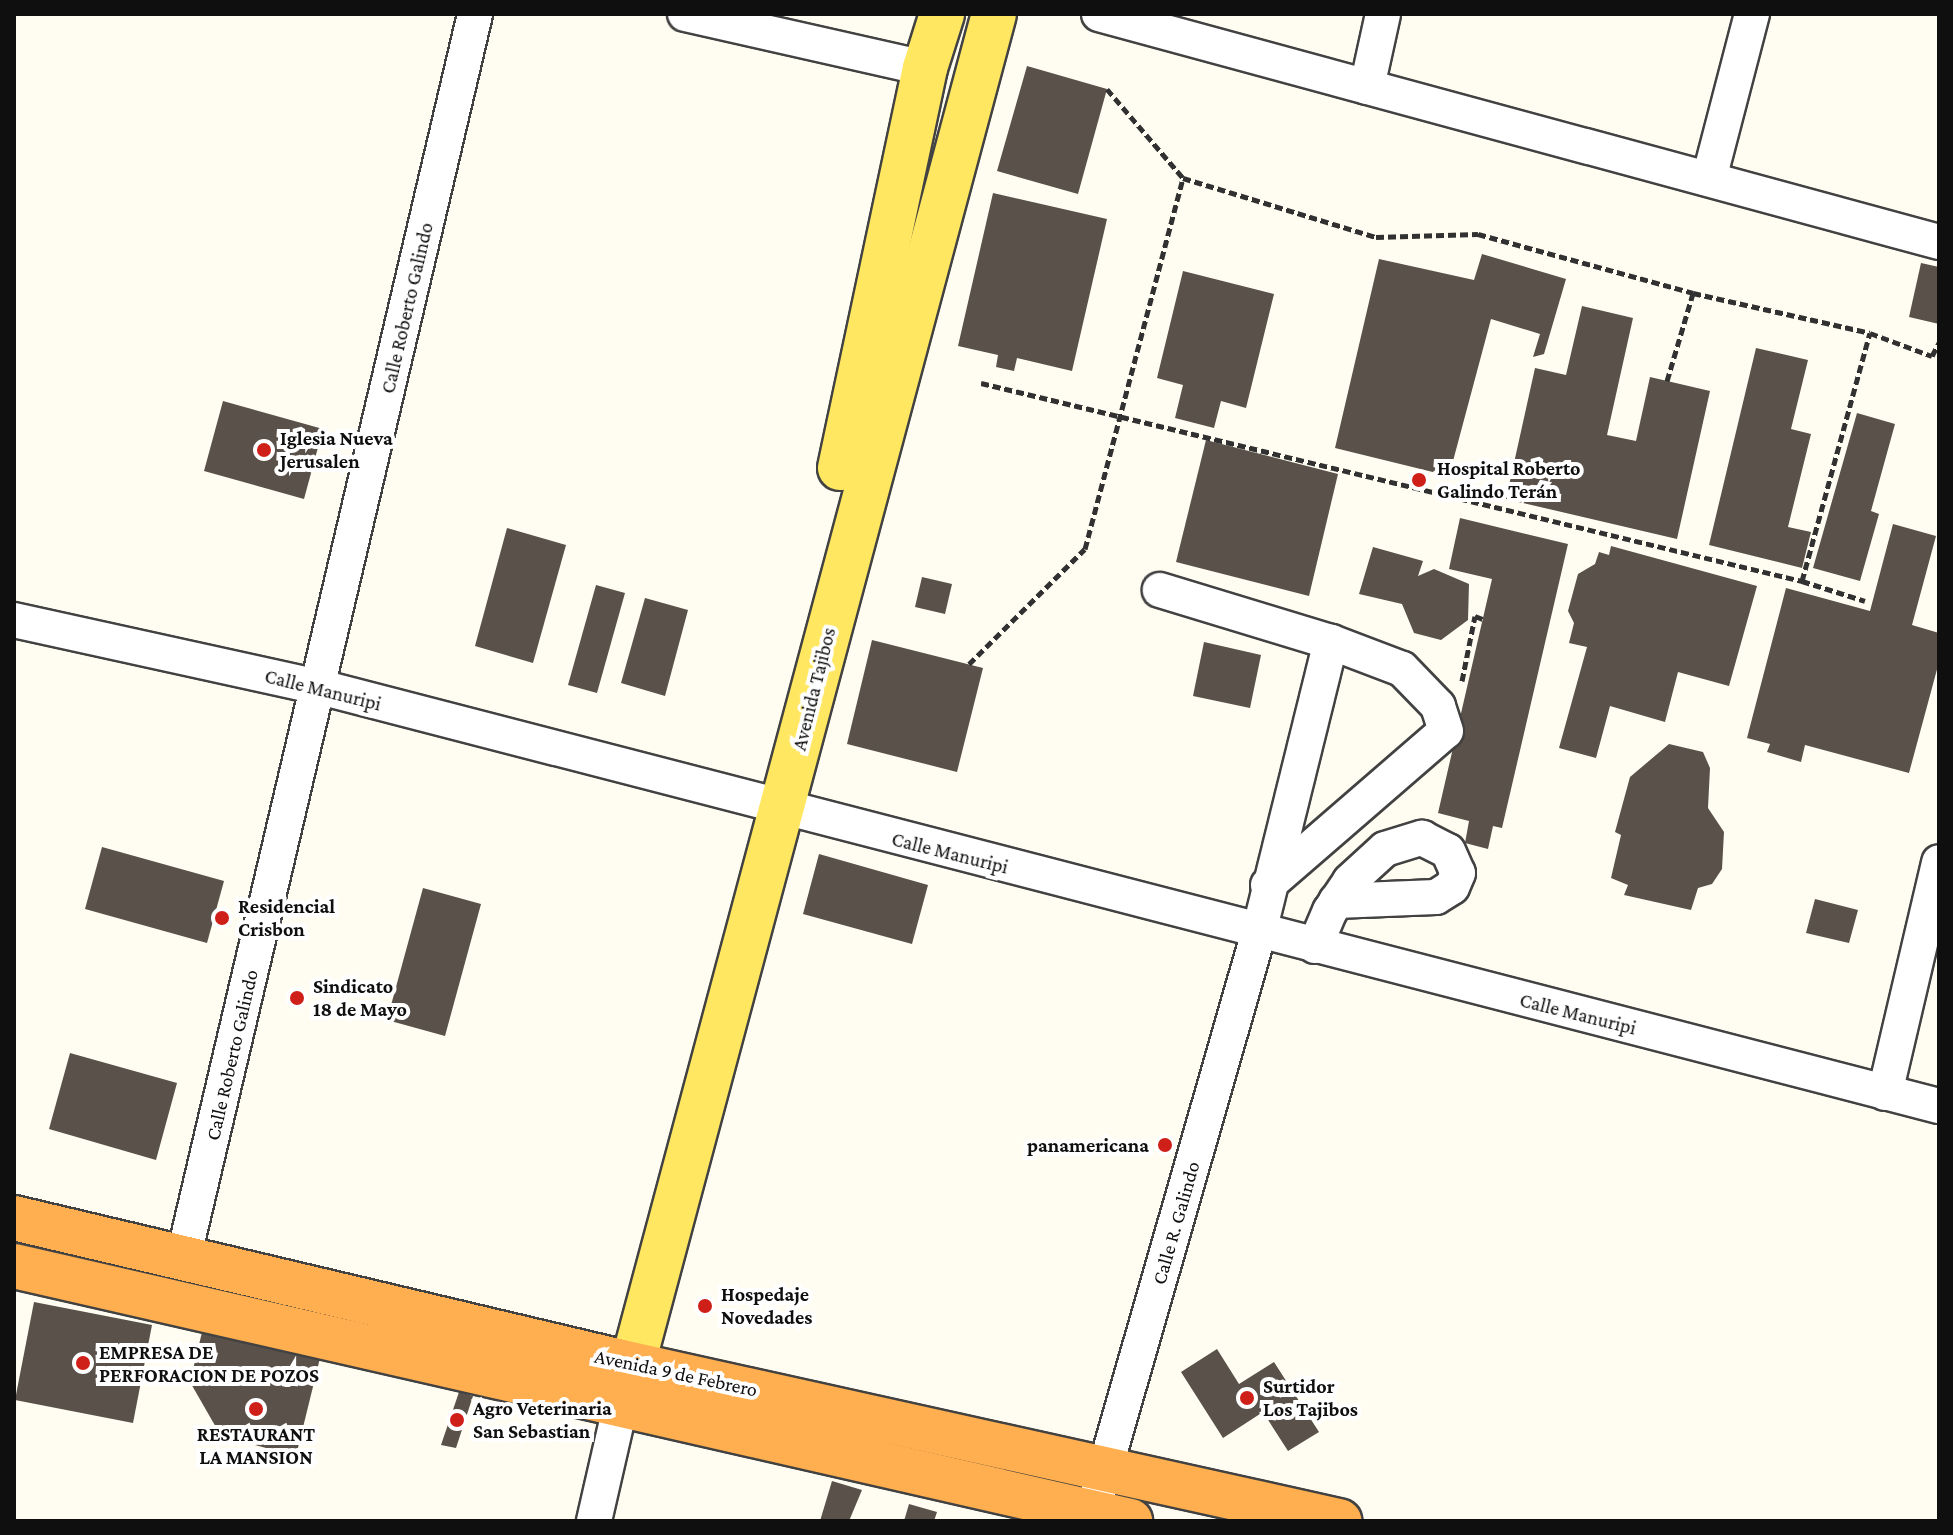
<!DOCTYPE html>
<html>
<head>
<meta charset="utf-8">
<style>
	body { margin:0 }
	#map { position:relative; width:1953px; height:1535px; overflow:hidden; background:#fffdf1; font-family:"Crimson Pro",serif }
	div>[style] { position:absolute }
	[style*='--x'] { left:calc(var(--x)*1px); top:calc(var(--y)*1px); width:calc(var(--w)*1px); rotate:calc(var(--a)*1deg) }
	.building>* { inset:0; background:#59514a }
	.path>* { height:5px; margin-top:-2.5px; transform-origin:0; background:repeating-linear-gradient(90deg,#313131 0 8px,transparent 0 12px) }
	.roads { filter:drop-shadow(2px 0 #424242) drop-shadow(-2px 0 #424242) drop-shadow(0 2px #424242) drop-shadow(0 -2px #424242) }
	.minor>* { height:34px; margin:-17px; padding:0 17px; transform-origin:17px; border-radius:17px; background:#fff }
	.major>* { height:44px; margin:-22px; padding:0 22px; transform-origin:22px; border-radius:22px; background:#ffe761 }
	.highway>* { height:44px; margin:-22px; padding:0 22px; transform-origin:22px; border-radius:22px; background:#ffaf4f }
	.dots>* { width:22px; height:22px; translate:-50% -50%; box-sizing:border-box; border:4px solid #fff; border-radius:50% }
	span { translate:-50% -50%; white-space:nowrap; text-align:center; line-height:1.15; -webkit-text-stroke:8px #fff; paint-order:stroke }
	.street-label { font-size:20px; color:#0f0f0f }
	.poi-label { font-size:20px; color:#0f0f0f; font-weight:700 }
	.left { translate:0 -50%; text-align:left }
	.right { translate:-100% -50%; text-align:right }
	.frame { position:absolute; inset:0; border:16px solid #0f0f0f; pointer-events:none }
</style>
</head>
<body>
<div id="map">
	<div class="building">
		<div style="clip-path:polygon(1027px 66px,1107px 89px,1078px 194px,997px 171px)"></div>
		<div style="clip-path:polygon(993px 193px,1107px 219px,1072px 371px,1017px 358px,1014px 371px,996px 367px,998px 355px,958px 346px)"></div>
		<div style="clip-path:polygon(1482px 254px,1566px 279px,1544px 354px,1533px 357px,1540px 334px,1491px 319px,1449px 476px,1335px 448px,1379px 259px,1474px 280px)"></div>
		<div style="clip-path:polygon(1921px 263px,1939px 267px,1939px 324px,1909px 317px)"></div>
		<div style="clip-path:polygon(1183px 271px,1274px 294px,1246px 408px,1221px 401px,1214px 428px,1175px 418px,1183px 385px,1157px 378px)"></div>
		<div style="clip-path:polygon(1582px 306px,1633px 318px,1607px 435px,1636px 441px,1650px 377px,1710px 391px,1677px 539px,1506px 499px,1535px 368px,1566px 375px)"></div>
		<div style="clip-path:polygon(1756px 348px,1808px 360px,1791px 429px,1811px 434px,1788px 527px,1811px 532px,1802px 568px,1709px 545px)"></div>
		<div style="clip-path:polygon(223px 401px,323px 429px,304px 499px,204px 471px)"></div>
		<div style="clip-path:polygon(1857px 413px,1895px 424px,1871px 511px,1879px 514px,1860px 581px,1813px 568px)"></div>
		<div style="clip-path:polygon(1206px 440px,1338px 474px,1309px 596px,1176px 562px)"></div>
		<div style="clip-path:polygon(1460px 518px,1568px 544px,1502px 828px,1493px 826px,1488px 849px,1465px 843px,1469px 821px,1438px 813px,1492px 579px,1449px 569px)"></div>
		<div style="clip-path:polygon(1893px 524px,1936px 536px,1912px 625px,1939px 633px,1939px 662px,1909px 773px,1805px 745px,1801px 762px,1767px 752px,1770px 744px,1747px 738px,1786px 588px,1870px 611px)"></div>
		<div style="clip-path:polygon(507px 528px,566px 545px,533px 663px,475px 646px)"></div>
		<div style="clip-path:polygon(1611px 546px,1757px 586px,1729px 686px,1678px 672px,1665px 722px,1610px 706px,1596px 758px,1559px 748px,1587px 647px,1569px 643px,1574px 623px,1568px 611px,1578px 574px,1595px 564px,1599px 552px,1609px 555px)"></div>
		<div style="clip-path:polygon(1373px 547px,1423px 561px,1418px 576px,1434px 569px,1469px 584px,1468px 620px,1441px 640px,1414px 633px,1402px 604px,1359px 594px)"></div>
		<div style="clip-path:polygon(922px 577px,952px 584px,945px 614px,915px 607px)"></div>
		<div style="clip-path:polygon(596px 585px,625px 593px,597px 693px,568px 685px)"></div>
		<div style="clip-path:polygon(645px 598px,688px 610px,665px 696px,621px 683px)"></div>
		<div style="clip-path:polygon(872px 640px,983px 668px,957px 772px,847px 744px)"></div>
		<div style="clip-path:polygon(1204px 642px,1261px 655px,1250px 708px,1193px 696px)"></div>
		<div style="clip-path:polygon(1669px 744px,1703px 752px,1710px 768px,1708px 808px,1724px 832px,1722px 869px,1712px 884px,1698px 888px,1691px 910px,1624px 895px,1628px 885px,1611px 878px,1621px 835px,1615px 832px,1630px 777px)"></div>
		<div style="clip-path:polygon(102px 847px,224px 881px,207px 943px,85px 909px)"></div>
		<div style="clip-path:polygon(819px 854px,928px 885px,912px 944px,803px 914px)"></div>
		<div style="clip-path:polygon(423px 888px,481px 904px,445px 1036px,387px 1020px)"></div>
		<div style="clip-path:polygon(1815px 899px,1858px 910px,1849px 943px,1806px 933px)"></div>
		<div style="clip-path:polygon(70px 1053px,177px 1083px,156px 1160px,49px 1129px)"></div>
		<div style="clip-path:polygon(34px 1302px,152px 1325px,133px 1423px,15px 1400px)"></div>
		<div style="clip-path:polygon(203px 1328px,320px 1358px,296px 1456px,221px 1436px,190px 1382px)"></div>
		<div style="clip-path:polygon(1217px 1349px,1239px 1384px,1274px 1362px,1319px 1432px,1288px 1451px,1263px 1412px,1223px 1438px,1181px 1372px)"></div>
		<div style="clip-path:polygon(459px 1392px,473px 1396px,456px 1448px,441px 1445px)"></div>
		<div style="clip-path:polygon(832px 1481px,862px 1490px,849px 1521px,820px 1521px)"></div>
		<div style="clip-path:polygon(909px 1504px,937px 1512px,934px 1521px,904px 1521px)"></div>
	</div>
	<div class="path">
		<div style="--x:1107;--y:89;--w:117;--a:49.5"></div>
		<div style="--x:1667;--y:381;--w:92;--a:-73.5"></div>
		<div style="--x:981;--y:383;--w:845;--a:13.56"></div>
		<div style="--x:1802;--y:581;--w:66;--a:17.6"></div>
		<div style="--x:1802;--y:581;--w:257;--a:-74.7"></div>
		<div style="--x:969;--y:664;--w:163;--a:-44.8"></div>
		<div style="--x:1085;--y:549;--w:384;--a:-75.2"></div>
		<div style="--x:1183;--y:178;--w:202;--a:17"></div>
		<div style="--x:1376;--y:237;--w:102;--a:-1.7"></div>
		<div style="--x:1478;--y:234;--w:223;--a:15.3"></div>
		<div style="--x:1693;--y:293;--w:181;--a:12.7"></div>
		<div style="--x:1870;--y:333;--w:66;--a:20.4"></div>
		<div style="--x:1932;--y:356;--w:15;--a:-62"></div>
		<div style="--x:1462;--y:681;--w:66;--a:-78.7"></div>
		<div style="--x:1475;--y:616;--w:9;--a:21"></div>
	</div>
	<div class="roads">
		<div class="minor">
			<div style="--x:685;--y:14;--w:246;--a:12.7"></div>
			<div style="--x:1099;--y:14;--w:870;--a:15.19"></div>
			<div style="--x:1367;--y:87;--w:75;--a:-77.6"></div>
			<div style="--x:1709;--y:179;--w:171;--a:-75.4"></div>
			<div style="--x:14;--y:620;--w:313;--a:12.4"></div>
			<div style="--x:320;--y:687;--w:1672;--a:14.51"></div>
			<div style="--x:1268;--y:885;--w:235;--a:-40.9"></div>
			<div style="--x:1446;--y:731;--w:26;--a:-108"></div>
			<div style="--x:1438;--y:706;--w:52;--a:-134.2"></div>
			<div style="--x:1402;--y:669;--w:76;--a:-159.2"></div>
			<div style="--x:1315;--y:946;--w:38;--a:-67"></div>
			<div style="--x:1330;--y:911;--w:36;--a:-56"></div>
			<div style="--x:1350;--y:881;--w:47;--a:-42.4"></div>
			<div style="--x:1385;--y:849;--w:39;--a:-17"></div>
			<div style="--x:1422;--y:838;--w:29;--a:27"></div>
			<div style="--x:1448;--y:851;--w:24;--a:66"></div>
			<div style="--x:1458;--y:873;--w:15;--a:113"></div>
			<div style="--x:1452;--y:887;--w:19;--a:148"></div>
			<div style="--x:1436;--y:897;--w:100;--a:177.7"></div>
			<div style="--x:1885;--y:1093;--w:237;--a:-76.8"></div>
			<div style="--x:184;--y:1255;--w:1275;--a:-76.8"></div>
			<div style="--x:1098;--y:1493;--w:584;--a:-73.99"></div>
			<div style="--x:1259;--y:932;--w:299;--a:-76.1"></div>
			<div style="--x:1331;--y:642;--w:179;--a:-163.1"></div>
			<div style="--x:594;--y:1521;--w:121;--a:-77.1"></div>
		</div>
		<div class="major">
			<div style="--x:840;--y:468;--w:409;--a:-78"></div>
			<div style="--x:925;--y:68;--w:57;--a:-72.5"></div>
			<div style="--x:633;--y:1363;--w:1396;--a:-75.02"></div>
		</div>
		<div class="highway">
			<div style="--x:14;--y:1218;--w:620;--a:13.34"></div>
			<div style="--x:617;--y:1361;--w:740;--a:12.5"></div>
			<div style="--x:14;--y:1266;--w:1145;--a:12.87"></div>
		</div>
	</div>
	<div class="dots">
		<div style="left:264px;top:450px;background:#ce1f18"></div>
		<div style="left:1419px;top:480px;background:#ce1f18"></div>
		<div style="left:222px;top:918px;background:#ce1f18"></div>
		<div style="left:297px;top:998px;background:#ce1f18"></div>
		<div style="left:1165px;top:1145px;background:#ce1f18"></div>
		<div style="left:705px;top:1306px;background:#ce1f18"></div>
		<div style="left:83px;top:1363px;background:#ce1f18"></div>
		<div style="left:1247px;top:1398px;background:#ce1f18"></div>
		<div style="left:256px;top:1409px;background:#ce1f18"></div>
		<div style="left:457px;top:1420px;background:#ce1f18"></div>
	</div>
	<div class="street-label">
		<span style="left:407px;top:308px;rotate:-77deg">Calle Roberto Galindo</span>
		<span style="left:814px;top:689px;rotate:-76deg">Avenida Tajibos</span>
		<span style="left:323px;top:690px;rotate:14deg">Calle Manuripi</span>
		<span style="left:950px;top:853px;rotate:14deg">Calle Manuripi</span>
		<span style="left:1578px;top:1014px;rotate:14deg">Calle Manuripi</span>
		<span style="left:232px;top:1055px;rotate:-77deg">Calle Roberto Galindo</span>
		<span style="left:1176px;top:1223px;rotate:-74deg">Calle R. Galindo</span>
		<span style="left:676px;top:1373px;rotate:12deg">Avenida 9 de Febrero</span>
	</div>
	<div class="poi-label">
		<span class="left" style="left:280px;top:450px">Iglesia Nueva<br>Jerusalen</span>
		<span class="left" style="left:1437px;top:480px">Hospital Roberto<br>Galindo Terán</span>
		<span class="left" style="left:238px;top:918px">Residencial<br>Crisbon</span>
		<span class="left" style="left:313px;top:998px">Sindicato<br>18 de Mayo</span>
		<span class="right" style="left:1149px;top:1145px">panamericana</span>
		<span class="left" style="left:721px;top:1306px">Hospedaje<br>Novedades</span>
		<span class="left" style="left:99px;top:1364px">EMPRESA DE<br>PERFORACION DE POZOS</span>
		<span class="left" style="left:1263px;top:1398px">Surtidor<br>Los Tajibos</span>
		<span class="left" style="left:473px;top:1420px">Agro Veterinaria<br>San Sebastian</span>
		<span style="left:256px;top:1446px">RESTAURANT<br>LA MANSION</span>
	</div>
	<div class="frame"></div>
</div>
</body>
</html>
